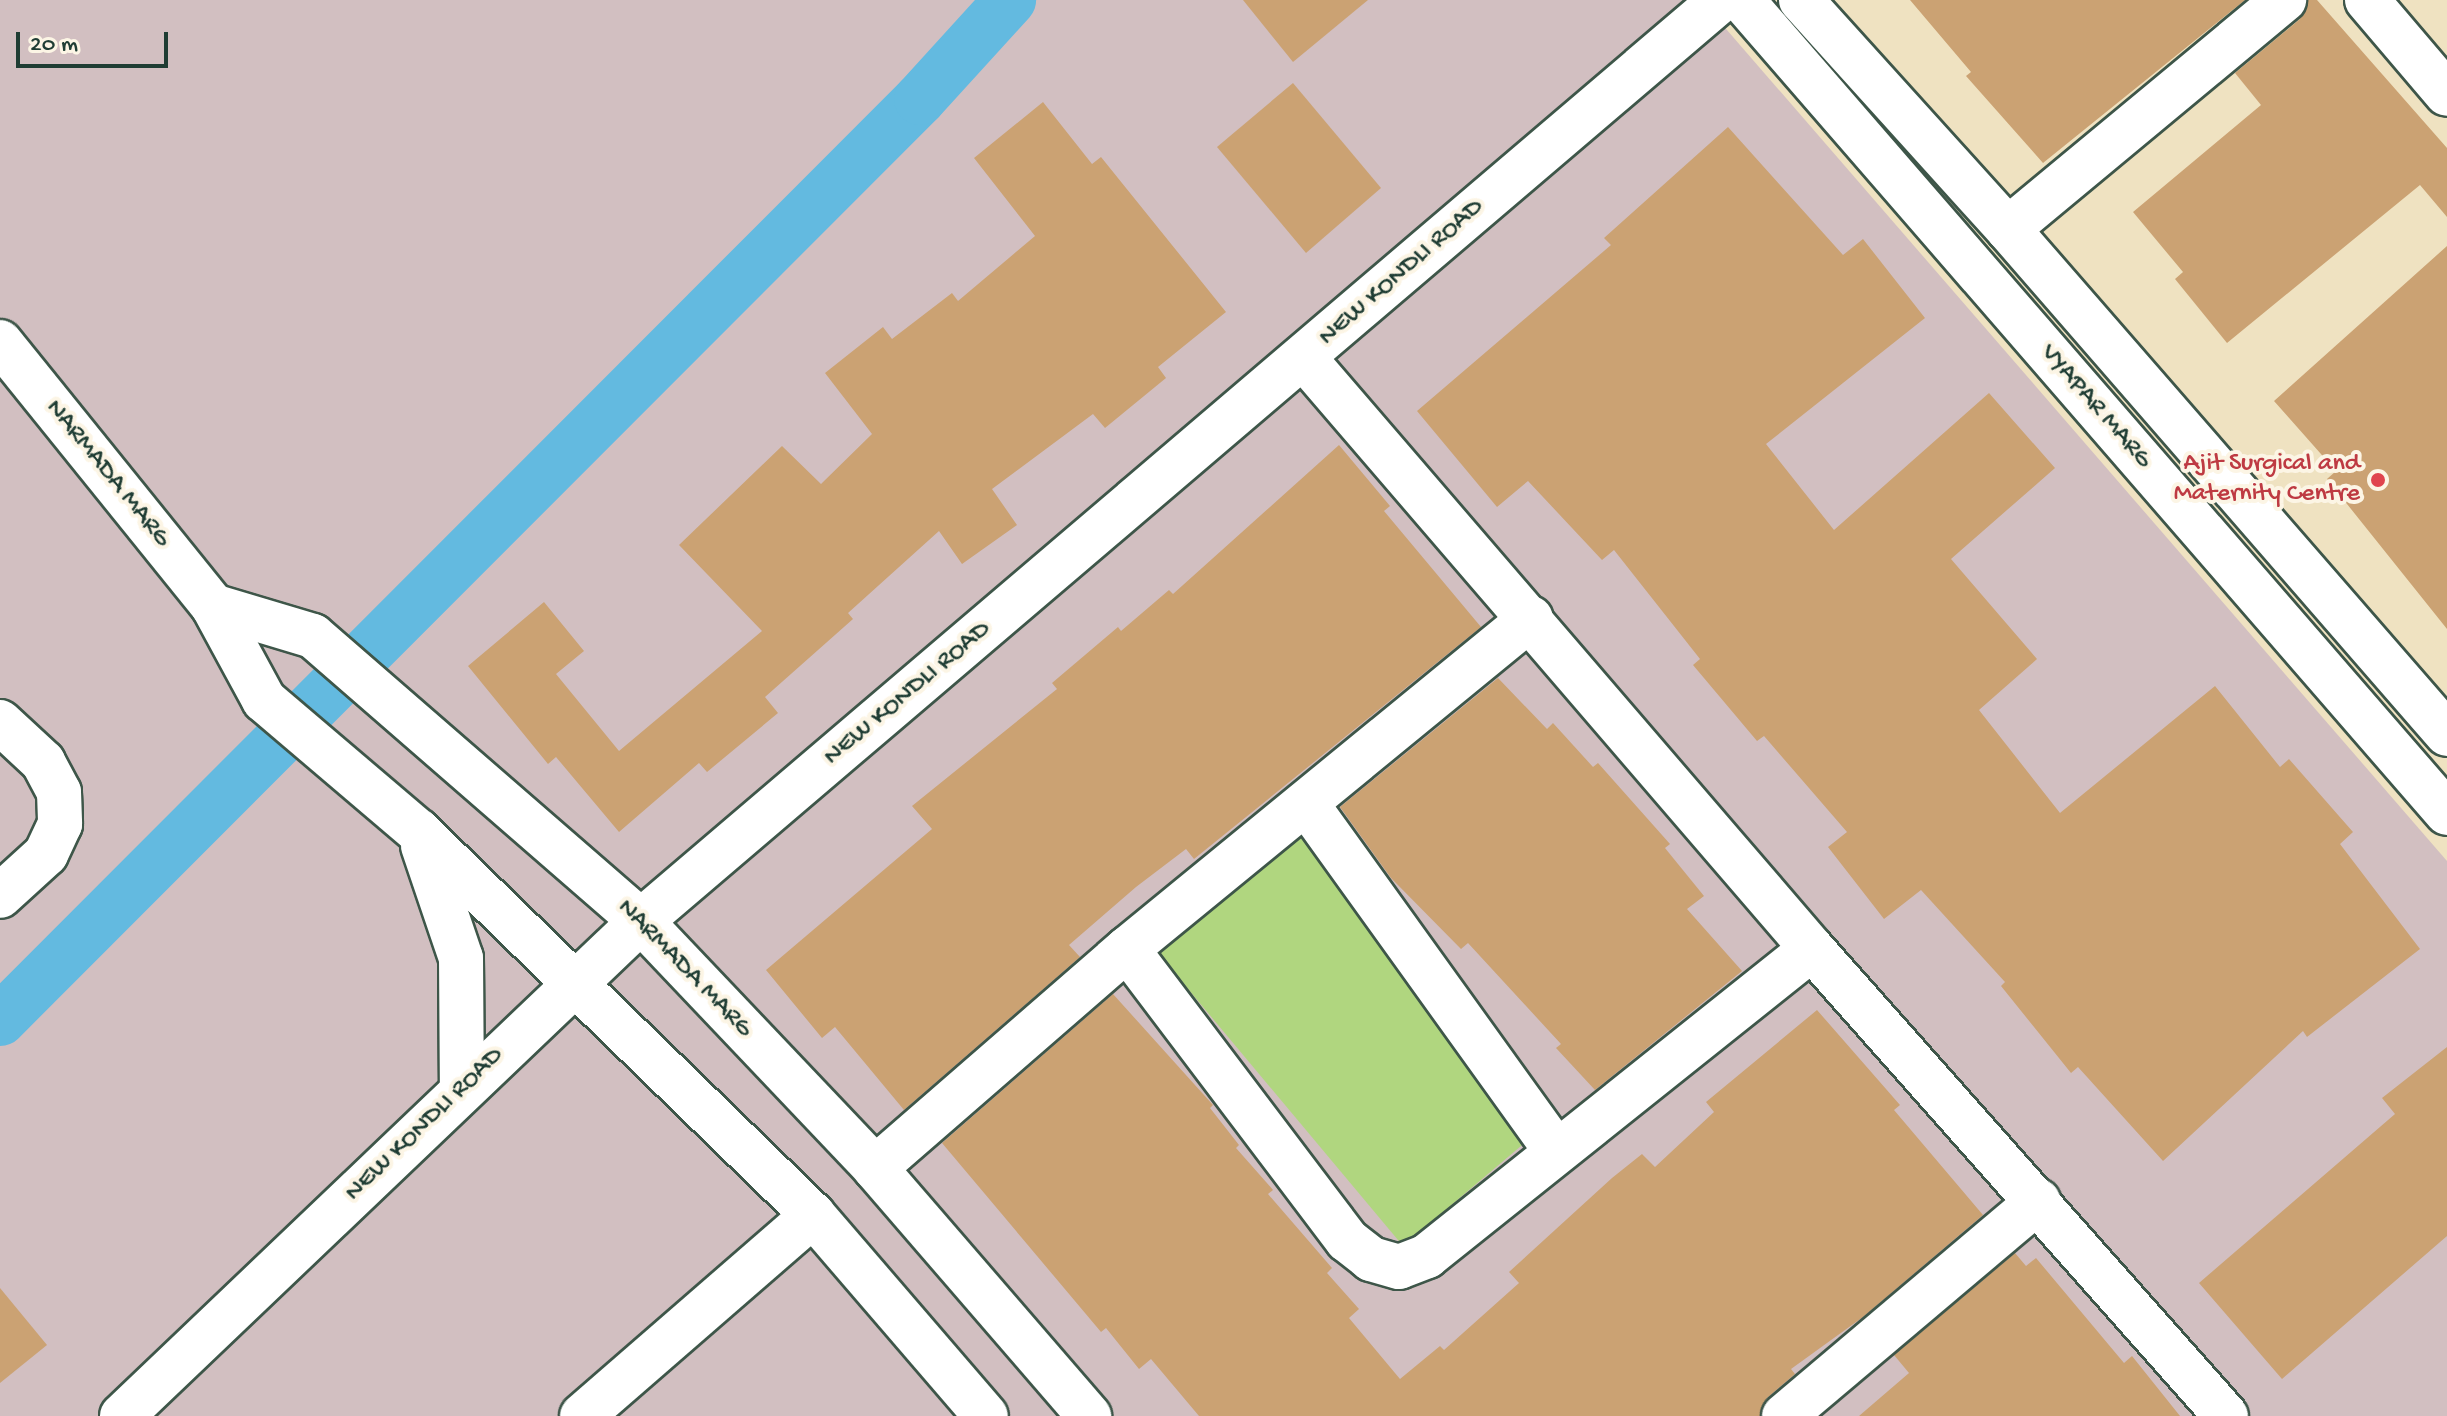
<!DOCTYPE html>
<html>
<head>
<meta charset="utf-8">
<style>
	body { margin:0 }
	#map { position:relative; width:2447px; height:1416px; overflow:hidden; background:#efe2c1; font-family:"Gochi Hand",sans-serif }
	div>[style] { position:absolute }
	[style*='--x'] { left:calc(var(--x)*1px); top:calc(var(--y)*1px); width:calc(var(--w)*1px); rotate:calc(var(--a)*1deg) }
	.industrial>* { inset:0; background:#d2bfc1 }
	.green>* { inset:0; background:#b0d67f }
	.canal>* { height:52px; margin:-26px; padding:0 26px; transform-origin:26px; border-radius:26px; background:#63bae0 }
	.building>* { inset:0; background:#cba273 }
	.roads { filter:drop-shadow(2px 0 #3e5649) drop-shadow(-2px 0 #3e5649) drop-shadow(0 2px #3e5649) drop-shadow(0 -2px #3e5649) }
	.minor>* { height:44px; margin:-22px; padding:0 22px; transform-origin:22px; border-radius:22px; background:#fff }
	.dots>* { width:22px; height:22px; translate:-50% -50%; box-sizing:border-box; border:4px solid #fcf5e5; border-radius:50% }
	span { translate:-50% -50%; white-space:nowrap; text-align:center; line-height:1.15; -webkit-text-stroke:8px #fcf5e5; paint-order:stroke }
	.street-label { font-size:26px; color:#1f3d34 }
	.health-label { font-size:26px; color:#be3a42 }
	.right { translate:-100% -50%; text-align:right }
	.scale { position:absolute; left:16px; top:32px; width:152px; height:36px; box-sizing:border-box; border:4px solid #1f3d34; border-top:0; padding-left:10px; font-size:24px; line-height:28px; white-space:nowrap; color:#1f3d34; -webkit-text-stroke:6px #fcf5e5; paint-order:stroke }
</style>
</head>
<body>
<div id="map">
	<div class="industrial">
		<div style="clip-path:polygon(0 0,1701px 0,2447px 861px,2447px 1416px,0 1416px)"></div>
	</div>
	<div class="green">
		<div style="clip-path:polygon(1302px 829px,1548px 1123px,1403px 1246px,1157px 952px)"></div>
	</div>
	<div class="canal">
		<div style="--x:0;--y:1020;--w:1302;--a:-45.03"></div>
		<div style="--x:920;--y:99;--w:134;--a:-47.7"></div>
	</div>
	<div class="building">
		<div style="clip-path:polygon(1243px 0,1368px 0,1293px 62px)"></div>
		<div style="clip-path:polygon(1910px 0,2245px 0,2043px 163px,1966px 76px,1971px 72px)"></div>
		<div style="clip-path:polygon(2308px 0,2317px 0,2447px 148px,2447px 217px,2420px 185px,2227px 343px,2175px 279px,2183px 272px,2133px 212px,2261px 105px,2235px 73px,2300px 19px)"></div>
		<div style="clip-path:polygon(1293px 83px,1381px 188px,1306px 253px,1217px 147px)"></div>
		<div style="clip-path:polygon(1043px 102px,1092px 164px,1101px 157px,1226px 312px,1158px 367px,1166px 378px,1105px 428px,1093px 414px,992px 489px,1017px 525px,962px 564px,939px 531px,848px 613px,853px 619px,765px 697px,778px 713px,707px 772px,699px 763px,619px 832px,556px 757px,548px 764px,468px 666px,544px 602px,584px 651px,556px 674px,619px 751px,762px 631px,679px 545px,782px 446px,821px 484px,872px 434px,825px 373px,883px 327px,892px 339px,952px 293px,958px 301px,1035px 236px,974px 158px)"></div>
		<div style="clip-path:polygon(1728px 127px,1843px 255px,1863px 239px,1925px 318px,1766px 444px,1834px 530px,1989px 393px,2055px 468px,1951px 559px,2037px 659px,1979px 710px,2060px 813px,2215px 686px,2280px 767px,2289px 759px,2353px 832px,2340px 844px,2420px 949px,2307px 1037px,2303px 1031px,2163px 1161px,2078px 1067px,2071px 1073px,2001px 986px,2005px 982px,1921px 890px,1884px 919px,1828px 847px,1847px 832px,1764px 736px,1757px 741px,1693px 665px,1700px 659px,1614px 550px,1602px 560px,1528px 481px,1497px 507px,1417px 411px,1611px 245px,1604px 238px)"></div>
		<div style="clip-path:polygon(2447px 246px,2447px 629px,2327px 479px,2336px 471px,2274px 401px)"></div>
		<div style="clip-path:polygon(1339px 445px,1390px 506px,1384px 511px,1481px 627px,1194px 859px,1186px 849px,1136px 887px,1069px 945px,1080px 957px,904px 1110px,835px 1027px,822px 1038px,766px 970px,932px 829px,912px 806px,1057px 689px,1052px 683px,1118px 627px,1121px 631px,1169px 590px,1173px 594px)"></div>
		<div style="clip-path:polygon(1498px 678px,1547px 729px,1553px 723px,1593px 767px,1598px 763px,1670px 844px,1665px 848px,1704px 896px,1687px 909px,1742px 971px,1595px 1090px,1556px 1048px,1561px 1044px,1468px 943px,1461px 949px,1391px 878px,1340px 807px)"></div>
		<div style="clip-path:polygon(1113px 994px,1213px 1105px,1210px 1108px,1239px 1145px,1236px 1148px,1273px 1190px,1268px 1194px,1332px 1268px,1327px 1273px,1359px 1309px,1349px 1318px,1400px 1379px,1440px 1346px,1444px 1350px,1519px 1283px,1509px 1272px,1612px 1178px,1642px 1154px,1655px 1167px,1714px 1112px,1706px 1102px,1817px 1010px,1900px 1105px,1894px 1110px,1983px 1215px,1863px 1317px,1791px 1369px,1795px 1374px,1767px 1398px,1760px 1416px,1199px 1416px,1151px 1359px,1139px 1369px,1106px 1328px,1101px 1332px,942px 1143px)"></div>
		<div style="clip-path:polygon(2447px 1047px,2447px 1236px,2282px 1379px,2199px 1283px,2395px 1114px,2382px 1098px)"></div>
		<div style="clip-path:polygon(2015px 1253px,2026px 1266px,2036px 1258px,2124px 1363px,2132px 1356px,2180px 1416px,1859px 1416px,1909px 1373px,1894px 1355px)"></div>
		<div style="clip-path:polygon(0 1288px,47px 1345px,0 1383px)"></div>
	</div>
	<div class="roads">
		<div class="minor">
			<div style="--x:1742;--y:0;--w:1076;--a:49.07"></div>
			<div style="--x:1801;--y:0;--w:309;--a:47.9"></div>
			<div style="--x:2008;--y:229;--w:669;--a:49"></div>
			<div style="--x:2367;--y:0;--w:123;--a:49.6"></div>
			<div style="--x:2008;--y:229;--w:359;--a:-39.7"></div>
			<div style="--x:0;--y:342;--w:339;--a:51.1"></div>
			<div style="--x:213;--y:606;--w:107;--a:61.5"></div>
			<div style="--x:264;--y:700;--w:202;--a:40.4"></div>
			<div style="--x:418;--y:831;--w:551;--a:44.19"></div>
			<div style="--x:813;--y:1215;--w:265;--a:49.3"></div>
			<div style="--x:1304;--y:358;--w:779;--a:49.32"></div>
			<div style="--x:1812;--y:949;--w:624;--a:48.44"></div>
			<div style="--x:213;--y:606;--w:104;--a:16.7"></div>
			<div style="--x:313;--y:636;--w:435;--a:41"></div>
			<div style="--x:641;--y:921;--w:340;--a:46.5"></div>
			<div style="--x:875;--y:1168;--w:328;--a:49.2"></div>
			<div style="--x:0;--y:722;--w:59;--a:42.9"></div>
			<div style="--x:43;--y:762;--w:34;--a:62"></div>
			<div style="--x:59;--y:792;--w:32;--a:88"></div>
			<div style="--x:60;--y:824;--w:33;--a:115"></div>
			<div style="--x:46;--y:854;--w:62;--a:137.6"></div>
			<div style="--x:1306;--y:803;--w:426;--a:54.3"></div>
			<div style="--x:423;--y:846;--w:118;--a:71.3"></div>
			<div style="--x:461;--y:958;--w:131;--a:89.6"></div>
			<div style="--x:1127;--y:949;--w:365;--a:52.9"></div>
			<div style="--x:1347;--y:1240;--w:31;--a:38"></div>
			<div style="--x:1371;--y:1259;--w:29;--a:16"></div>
			<div style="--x:1399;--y:1267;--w:30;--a:-21"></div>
			<div style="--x:1427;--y:1256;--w:492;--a:-38.6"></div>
			<div style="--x:875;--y:1168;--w:334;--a:-41"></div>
			<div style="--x:1127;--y:949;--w:522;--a:-39.33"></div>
			<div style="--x:122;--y:1416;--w:717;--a:-43.64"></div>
			<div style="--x:641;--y:921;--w:1419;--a:-40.46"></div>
			<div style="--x:582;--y:1416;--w:306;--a:-41"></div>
			<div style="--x:1784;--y:1416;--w:333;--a:-40.2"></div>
		</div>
	</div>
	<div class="dots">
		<div style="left:2378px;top:480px;background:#e0444e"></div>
	</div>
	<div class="street-label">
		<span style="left:1402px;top:273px;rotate:-41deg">NEW KONDLI ROAD</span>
		<span style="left:2095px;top:407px;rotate:49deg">VYAPAR MARG</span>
		<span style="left:107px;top:474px;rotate:51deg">NARMADA MARG</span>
		<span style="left:908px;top:694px;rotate:-40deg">NEW KONDLI ROAD</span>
		<span style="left:684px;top:969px;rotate:46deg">NARMADA MARG</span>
		<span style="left:425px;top:1125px;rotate:-44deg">NEW KONDLI ROAD</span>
	</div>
	<div class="health-label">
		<span class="right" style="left:2360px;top:480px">Ajit Surgical and<br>Maternity Centre</span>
	</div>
	<div class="scale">20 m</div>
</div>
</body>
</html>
